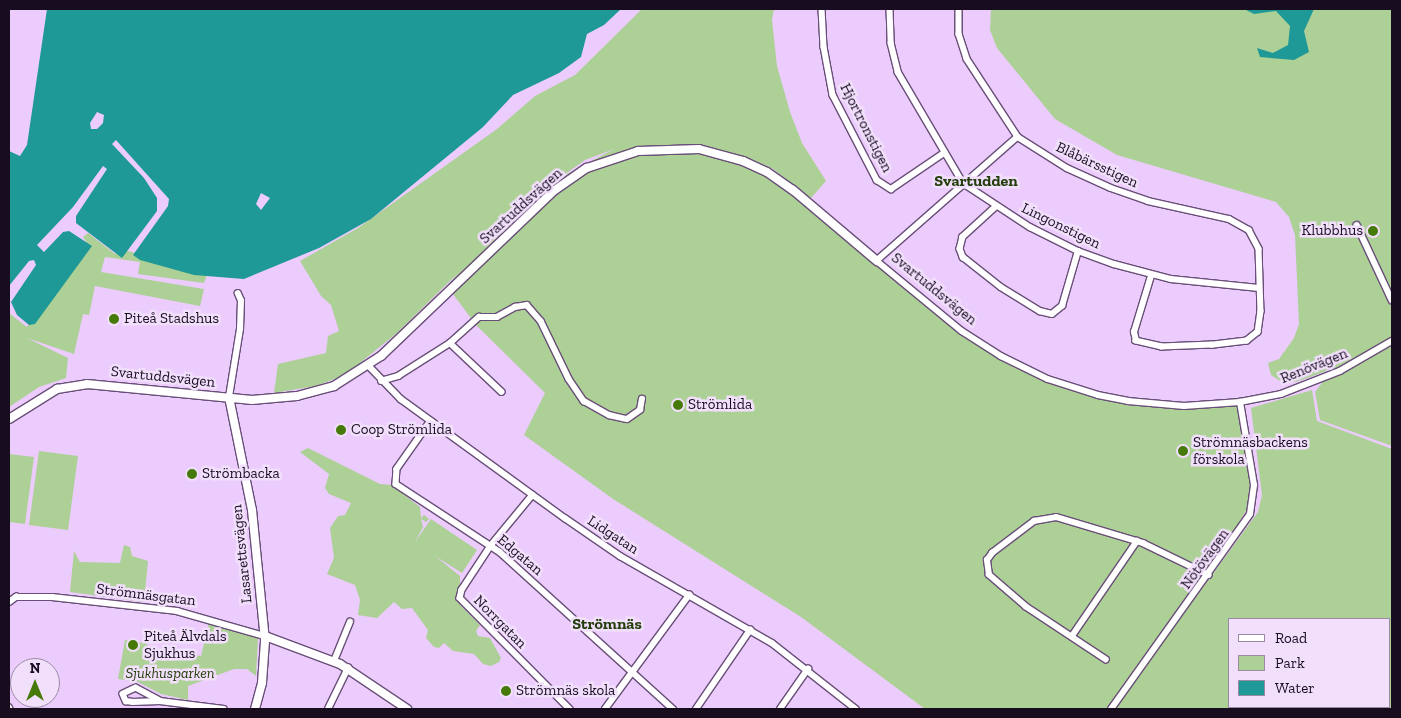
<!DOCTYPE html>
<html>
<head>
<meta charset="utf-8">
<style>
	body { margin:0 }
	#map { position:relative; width:1401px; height:718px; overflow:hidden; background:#ebccfc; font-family:"Zilla Slab",serif }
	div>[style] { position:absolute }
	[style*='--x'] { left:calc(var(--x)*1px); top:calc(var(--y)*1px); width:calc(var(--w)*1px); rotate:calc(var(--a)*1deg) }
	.green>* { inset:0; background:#add096 }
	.water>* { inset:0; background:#1f9997 }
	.roads { filter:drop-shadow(1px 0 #694e78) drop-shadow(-1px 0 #694e78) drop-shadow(0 1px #694e78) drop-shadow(0 -1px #694e78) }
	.street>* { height:5.5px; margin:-2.75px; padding:0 2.75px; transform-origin:2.75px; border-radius:2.75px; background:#fff }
	.secondary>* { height:8px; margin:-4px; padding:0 4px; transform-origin:4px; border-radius:4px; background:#fff }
	.dots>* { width:14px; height:14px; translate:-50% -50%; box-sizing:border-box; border:2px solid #f1dffc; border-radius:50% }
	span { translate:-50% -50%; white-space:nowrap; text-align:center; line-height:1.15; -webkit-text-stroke:5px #f1dffc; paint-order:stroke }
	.street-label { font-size:15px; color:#180d1e }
	.poi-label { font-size:15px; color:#180d1e }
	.right { translate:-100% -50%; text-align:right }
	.left { translate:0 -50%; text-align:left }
	.park-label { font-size:15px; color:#1d3b00; font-style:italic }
	.neighbourhood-label { font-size:16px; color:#233d0b; font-weight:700 }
	.frame { position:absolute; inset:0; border:10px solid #180d1e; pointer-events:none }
	.legend { position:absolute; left:1228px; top:618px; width:162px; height:90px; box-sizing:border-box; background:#f1dffc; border:1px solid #9a8ba3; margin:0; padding:6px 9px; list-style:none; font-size:15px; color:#180d1e }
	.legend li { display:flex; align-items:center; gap:10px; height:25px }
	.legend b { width:25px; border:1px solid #9a8ba3 }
	.north { position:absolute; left:10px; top:658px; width:50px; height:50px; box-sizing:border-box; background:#f1dffc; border:1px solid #9a8ba3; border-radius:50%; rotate:0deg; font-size:14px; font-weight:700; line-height:20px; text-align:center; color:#180d1e }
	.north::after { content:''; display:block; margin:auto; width:18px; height:22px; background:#457908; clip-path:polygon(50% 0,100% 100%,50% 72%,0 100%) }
</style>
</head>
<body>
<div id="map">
	<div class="green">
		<div style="clip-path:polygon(evenodd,642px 9px,774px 9px,772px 20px,777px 66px,790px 112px,802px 143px,826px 181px,810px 199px,773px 169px,749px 158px,949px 321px,1033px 373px,1103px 396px,1178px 405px,1241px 400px,1252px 484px,1249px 506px,1208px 573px,1107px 709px,925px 709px,801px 617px,613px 499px,524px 435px,545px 393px,476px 325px,447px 286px,458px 273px,397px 333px,345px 375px,316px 386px,274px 393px,278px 364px,326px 353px,328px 336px,339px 331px,331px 305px,321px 296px,300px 261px,358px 228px,497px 129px,535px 96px,575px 75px,642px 9px,614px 149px,567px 174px,483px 249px,541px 191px,585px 160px,614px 149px)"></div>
		<div style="clip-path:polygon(991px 9px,1392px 9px,1392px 446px,1320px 420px,1315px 392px,1338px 362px,1324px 372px,1296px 382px,1280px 381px,1271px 375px,1268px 363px,1279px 359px,1294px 338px,1299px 324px,1295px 235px,1289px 217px,1276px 202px,1117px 155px,1055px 119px,997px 48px,990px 30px)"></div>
		<div style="clip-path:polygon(88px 233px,115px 254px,128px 251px,208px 272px,204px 283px,138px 274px,140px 262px,105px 257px,101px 272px,204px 289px,200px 306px,95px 286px,89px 315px,83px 314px,74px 354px,27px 338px,68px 358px,66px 378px,39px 387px,9px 407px,9px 313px,27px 327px,87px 243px,83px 237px)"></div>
		<div style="clip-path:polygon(evenodd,1312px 390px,1317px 421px,1392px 449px,1392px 709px,1114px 709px,1258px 512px,1262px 495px,1251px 408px,1312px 390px,1230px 619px,1390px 619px,1390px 707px,1230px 707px,1230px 619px)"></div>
		<div style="clip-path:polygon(308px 448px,380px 484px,392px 485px,420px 507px,421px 518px,424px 515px,429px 519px,426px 522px,421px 519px,423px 527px,415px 542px,431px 519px,477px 550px,462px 573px,435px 556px,460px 576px,460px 605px,480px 625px,476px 631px,478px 636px,490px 638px,501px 658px,499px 662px,491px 666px,483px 664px,474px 654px,453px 651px,444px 643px,439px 648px,434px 647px,426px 638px,428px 630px,412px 608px,402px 609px,394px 602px,377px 618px,358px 615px,360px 600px,355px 585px,327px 574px,334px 558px,330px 528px,338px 516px,345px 515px,351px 503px,329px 494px,325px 488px,329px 474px,300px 452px)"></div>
		<div style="clip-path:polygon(39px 451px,78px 456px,68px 530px,29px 525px)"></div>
		<div style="clip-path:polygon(9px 454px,34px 457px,25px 524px,9px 522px)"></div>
		<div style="clip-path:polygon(124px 545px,130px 547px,132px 556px,148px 561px,144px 602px,70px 592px,74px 551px,80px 562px,120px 563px)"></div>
		<div style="clip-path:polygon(209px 622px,258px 638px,256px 676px,247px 669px,234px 669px,188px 686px,188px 700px,161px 694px,138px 682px,118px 679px,125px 640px,146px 643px,151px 650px,201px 656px)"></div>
	</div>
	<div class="water">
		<div style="clip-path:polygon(evenodd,47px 9px,621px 9px,604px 25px,587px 34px,581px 57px,559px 73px,513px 95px,483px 127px,371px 219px,319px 248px,244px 279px,194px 275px,140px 260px,133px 255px,168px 206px,169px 199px,116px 140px,112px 144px,144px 178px,157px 198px,157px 211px,122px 258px,76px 223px,76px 216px,107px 169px,103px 166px,73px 207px,37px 245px,44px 252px,63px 232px,69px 231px,92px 246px,35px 324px,29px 325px,17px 315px,11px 302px,36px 265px,34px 260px,29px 261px,9px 286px,9px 151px,20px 156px,27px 145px,47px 9px,97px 112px,104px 115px,103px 123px,97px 129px,91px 129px,90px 123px,97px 112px,47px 9px,261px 193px,270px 198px,261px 210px,256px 204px,261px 193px)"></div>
		<div style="clip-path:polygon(1244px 9px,1314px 9px,1304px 31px,1309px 52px,1294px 60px,1260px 57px,1257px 48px,1273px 53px,1288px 45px,1290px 26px,1276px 11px,1254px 14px)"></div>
	</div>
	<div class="roads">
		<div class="street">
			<div style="--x:822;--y:9;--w:38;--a:87"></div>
			<div style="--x:824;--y:47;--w:49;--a:79.4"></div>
			<div style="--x:833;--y:95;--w:96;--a:62.6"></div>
			<div style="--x:877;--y:180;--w:17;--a:33"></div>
			<div style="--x:891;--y:189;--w:64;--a:-34.2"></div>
			<div style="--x:890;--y:9;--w:34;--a:88"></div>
			<div style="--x:891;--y:43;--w:30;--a:76"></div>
			<div style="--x:898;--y:72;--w:129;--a:59.6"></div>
			<div style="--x:963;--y:183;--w:80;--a:33.3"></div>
			<div style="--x:1030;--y:227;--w:54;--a:26.6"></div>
			<div style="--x:1078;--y:251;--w:38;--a:20"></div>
			<div style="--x:1114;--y:264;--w:59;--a:14.7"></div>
			<div style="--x:1171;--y:279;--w:88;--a:5.8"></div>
			<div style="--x:959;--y:9;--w:25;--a:90"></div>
			<div style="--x:959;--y:34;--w:26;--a:72"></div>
			<div style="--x:967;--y:59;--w:93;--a:56.8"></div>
			<div style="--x:1018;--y:137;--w:58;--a:32.3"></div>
			<div style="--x:1067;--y:168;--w:48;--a:24.4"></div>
			<div style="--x:1111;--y:188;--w:39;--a:19"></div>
			<div style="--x:1148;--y:201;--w:83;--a:12.5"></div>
			<div style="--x:1229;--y:219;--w:23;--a:29"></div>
			<div style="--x:1249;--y:230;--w:21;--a:62"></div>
			<div style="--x:1259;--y:249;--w:62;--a:88.2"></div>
			<div style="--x:1261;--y:311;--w:21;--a:98"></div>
			<div style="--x:1258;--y:332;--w:14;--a:141"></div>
			<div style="--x:1247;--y:341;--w:35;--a:173"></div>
			<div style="--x:1212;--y:345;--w:50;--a:177.7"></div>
			<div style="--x:1162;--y:347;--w:27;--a:-167"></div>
			<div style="--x:1136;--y:341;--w:9;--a:-103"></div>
			<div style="--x:1134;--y:332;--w:59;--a:-73.1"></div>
			<div style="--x:1018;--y:137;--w:188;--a:138.7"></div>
			<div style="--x:877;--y:261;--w:110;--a:39.5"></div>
			<div style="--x:962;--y:331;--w:46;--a:32.7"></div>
			<div style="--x:1001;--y:356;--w:52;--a:26.1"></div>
			<div style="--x:1048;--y:379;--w:52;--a:17.7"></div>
			<div style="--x:1098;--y:395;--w:31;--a:11"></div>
			<div style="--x:1128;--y:401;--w:56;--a:5.1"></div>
			<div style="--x:1184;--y:406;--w:56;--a:-4.1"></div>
			<div style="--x:1240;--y:402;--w:42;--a:-11"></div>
			<div style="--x:1281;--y:394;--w:63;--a:-21.3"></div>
			<div style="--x:1340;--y:371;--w:60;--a:-30"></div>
			<div style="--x:996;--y:207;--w:45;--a:137.7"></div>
			<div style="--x:963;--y:237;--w:12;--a:104"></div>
			<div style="--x:960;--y:249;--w:9;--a:69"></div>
			<div style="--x:963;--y:257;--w:48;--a:38.3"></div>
			<div style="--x:1001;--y:287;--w:46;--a:31.6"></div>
			<div style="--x:1040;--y:311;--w:12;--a:14"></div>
			<div style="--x:1052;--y:314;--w:13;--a:-39"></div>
			<div style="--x:1062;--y:306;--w:57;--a:-73.8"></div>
			<div style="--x:1357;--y:225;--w:83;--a:65"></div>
			<div style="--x:450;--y:343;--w:39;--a:-42"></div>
			<div style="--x:479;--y:317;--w:18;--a:0"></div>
			<div style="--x:497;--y:317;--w:21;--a:-29"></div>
			<div style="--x:515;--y:307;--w:12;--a:-9"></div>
			<div style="--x:527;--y:305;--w:21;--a:49"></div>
			<div style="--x:541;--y:321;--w:64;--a:64.2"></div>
			<div style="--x:569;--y:379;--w:27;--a:56"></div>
			<div style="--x:584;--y:401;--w:29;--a:29"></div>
			<div style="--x:609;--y:415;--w:18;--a:13"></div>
			<div style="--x:627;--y:419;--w:16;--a:-35"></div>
			<div style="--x:640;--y:410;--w:11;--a:-80"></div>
			<div style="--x:369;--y:366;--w:46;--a:45.9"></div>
			<div style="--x:401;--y:399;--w:203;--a:36"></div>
			<div style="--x:565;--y:518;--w:67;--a:34.6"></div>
			<div style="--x:620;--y:556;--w:175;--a:29.8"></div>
			<div style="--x:772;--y:643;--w:107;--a:38.2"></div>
			<div style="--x:381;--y:381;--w:18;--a:-16"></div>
			<div style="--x:398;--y:376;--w:62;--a:-32.4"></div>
			<div style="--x:450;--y:343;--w:71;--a:43.3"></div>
			<div style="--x:229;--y:397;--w:69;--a:-80.8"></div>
			<div style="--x:240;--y:329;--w:28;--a:-88"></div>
			<div style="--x:241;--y:301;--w:8;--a:-113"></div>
			<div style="--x:431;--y:421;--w:59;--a:125.3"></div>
			<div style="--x:397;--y:469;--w:15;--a:94"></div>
			<div style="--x:396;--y:484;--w:124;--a:33.2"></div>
			<div style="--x:500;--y:552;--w:234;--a:42.2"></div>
			<div style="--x:533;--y:495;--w:66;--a:129.5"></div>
			<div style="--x:491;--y:546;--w:53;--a:123.4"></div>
			<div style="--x:462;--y:590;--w:8;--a:104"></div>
			<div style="--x:460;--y:598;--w:156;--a:45.3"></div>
			<div style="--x:9;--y:602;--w:9;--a:-36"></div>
			<div style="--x:16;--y:597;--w:36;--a:0"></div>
			<div style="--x:52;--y:597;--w:126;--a:6.4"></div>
			<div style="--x:177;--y:611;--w:91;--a:15.9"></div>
			<div style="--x:1072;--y:636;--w:115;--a:-55.6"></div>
			<div style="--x:1106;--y:660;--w:96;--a:-146.5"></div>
			<div style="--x:1026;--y:607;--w:49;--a:-139.1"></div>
			<div style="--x:989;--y:575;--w:15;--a:-98"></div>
			<div style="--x:987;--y:560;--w:9;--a:-54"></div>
			<div style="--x:992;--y:553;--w:53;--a:-37.3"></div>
			<div style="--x:1034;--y:521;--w:22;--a:-10"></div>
			<div style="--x:1056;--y:517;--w:91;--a:16.6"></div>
			<div style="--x:1143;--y:543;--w:73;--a:25.9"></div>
			<div style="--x:334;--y:661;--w:42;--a:-67.7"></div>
			<div style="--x:160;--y:701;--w:27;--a:-152"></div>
			<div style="--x:136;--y:688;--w:14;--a:155"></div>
			<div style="--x:123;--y:694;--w:8;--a:67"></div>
			<div style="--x:126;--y:701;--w:7;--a:8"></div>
			<div style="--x:133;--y:702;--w:27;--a:-2"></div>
			<div style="--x:160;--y:701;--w:64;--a:7.1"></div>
			<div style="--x:9;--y:707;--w:2;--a:63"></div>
			<div style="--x:328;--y:709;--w:46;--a:-64"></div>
			<div style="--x:605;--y:709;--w:142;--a:-53.6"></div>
			<div style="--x:696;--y:709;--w:96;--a:-55.6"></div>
			<div style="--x:780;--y:709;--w:49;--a:-55"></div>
			<div style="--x:1111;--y:709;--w:239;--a:-54.5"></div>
			<div style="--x:1250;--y:514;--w:29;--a:-82"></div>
			<div style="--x:1254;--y:485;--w:84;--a:-99.6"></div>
		</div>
		<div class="secondary">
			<div style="--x:229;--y:397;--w:115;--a:78.5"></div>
			<div style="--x:252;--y:510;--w:132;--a:84.3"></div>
			<div style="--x:265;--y:641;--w:42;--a:94.1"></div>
			<div style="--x:262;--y:683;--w:27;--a:105"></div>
			<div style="--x:9;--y:419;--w:57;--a:-32"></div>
			<div style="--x:57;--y:389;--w:30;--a:-9"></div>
			<div style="--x:87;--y:384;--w:166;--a:5.5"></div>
			<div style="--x:252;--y:400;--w:45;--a:-5.1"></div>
			<div style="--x:297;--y:396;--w:38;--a:-15"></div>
			<div style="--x:334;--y:386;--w:56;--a:-32.6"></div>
			<div style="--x:381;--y:356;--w:240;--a:-43.7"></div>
			<div style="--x:555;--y:190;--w:39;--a:-35"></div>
			<div style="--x:587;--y:168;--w:54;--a:-18.4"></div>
			<div style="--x:638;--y:151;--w:61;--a:-1.9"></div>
			<div style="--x:699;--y:149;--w:46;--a:15.3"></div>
			<div style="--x:743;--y:161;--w:26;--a:25"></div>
			<div style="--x:767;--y:172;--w:32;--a:35"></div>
			<div style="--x:793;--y:190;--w:110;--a:40.2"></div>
			<div style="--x:265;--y:636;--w:80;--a:20.5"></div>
			<div style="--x:340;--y:664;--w:81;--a:33.9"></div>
		</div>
	</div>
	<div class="dots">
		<div style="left:1373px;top:231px;background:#457908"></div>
		<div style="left:114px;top:319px;background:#457908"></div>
		<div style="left:678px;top:405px;background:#457908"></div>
		<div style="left:341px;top:430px;background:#457908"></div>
		<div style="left:1183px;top:451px;background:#457908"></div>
		<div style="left:192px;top:474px;background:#457908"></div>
		<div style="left:133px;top:645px;background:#457908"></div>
		<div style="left:506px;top:691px;background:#457908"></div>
	</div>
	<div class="street-label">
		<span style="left:866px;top:128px;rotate:63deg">Hjortronstigen</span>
		<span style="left:1097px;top:165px;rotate:25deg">Blåbärsstigen</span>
		<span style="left:521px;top:206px;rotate:-42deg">Svartuddsvägen</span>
		<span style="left:1061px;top:226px;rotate:26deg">Lingonstigen</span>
		<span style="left:934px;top:289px;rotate:39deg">Svartuddsvägen</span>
		<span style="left:1314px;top:366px;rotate:-22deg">Renövägen</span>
		<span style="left:163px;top:377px;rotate:6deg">Svartuddsvägen</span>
		<span style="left:613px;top:535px;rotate:33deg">Lidgatan</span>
		<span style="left:242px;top:554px;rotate:-96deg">Lasarettsvägen</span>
		<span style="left:520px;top:555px;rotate:40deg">Edgatan</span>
		<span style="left:1205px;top:559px;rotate:-54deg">Nötövägen</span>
		<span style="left:146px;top:595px;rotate:7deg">Strömnäsgatan</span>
		<span style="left:500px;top:622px;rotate:45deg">Norrgatan</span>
	</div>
	<div class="poi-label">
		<span class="right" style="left:1363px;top:231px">Klubbhus</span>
		<span class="left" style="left:124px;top:319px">Piteå Stadshus</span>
		<span class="left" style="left:688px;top:405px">Strömlida</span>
		<span class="left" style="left:351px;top:430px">Coop Strömlida</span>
		<span class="left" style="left:1193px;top:451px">Strömnäsbackens<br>förskola</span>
		<span class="left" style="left:202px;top:474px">Strömbacka</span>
		<span class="left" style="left:144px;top:645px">Piteå Älvdals<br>Sjukhus</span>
		<span class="left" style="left:516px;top:691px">Strömnäs skola</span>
	</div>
	<div class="park-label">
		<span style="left:170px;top:674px">Sjukhusparken</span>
	</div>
	<div class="neighbourhood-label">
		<span style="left:976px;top:181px">Svartudden</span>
		<span style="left:607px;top:624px">Strömnäs</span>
	</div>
	<div class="frame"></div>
	<ul class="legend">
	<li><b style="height:6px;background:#fff"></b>Road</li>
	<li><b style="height:14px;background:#add096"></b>Park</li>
	<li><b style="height:14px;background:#1f9997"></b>Water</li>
	</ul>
	<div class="north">N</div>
</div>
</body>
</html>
